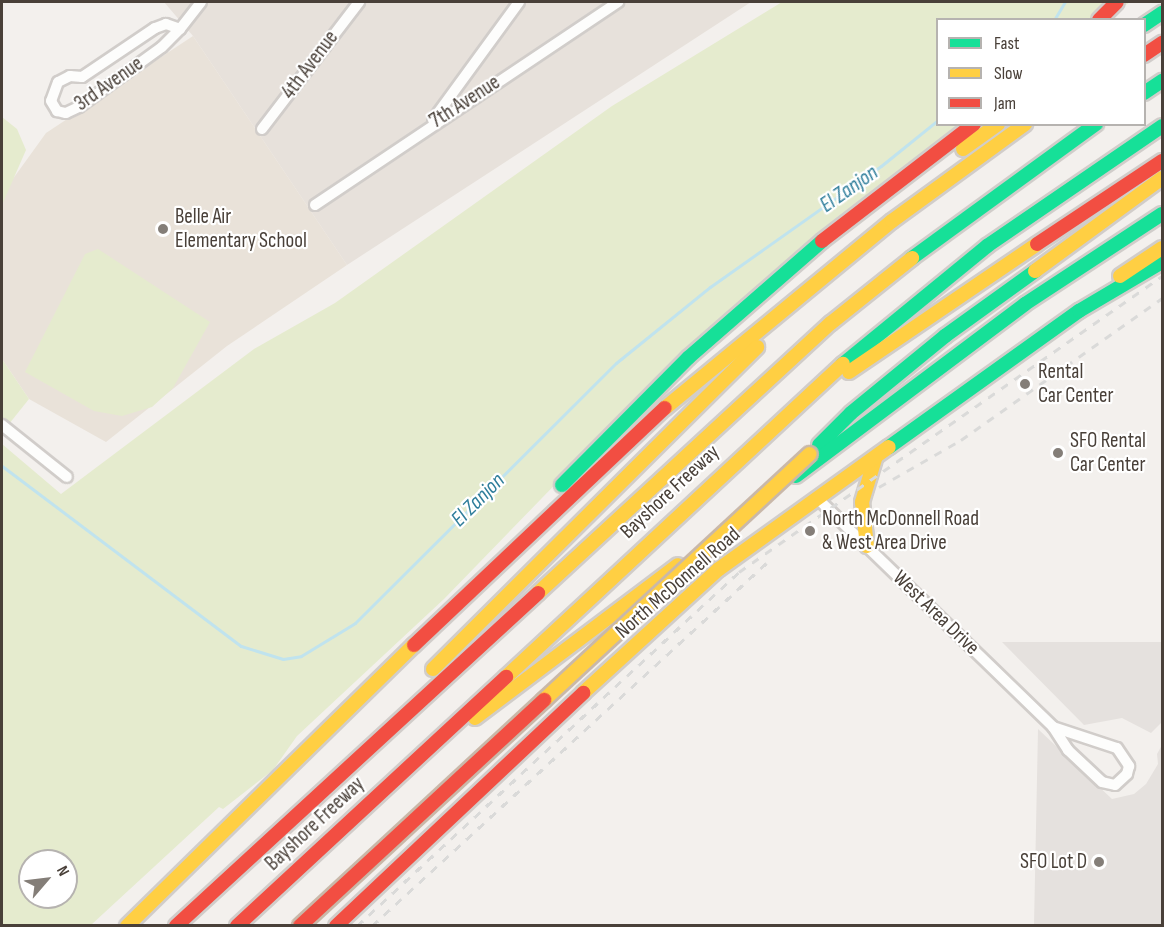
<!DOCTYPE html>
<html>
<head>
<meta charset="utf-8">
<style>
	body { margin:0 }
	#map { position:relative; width:1164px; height:927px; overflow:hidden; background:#f3f0ed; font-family:"Sofia Sans Condensed",sans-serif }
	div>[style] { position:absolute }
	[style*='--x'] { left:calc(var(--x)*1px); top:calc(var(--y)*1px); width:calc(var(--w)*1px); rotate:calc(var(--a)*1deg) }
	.residential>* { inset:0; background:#e7e1db }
	.education>* { inset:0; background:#e9e2d9 }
	.green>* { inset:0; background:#e5ebce }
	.parking>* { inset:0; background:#e5e1de }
	.stream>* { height:3px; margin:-1.5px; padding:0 1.5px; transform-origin:1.5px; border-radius:1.5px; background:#c0e3ee }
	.roads { filter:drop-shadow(2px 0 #d1cdca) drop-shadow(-2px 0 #d1cdca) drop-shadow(0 2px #d1cdca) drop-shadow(0 -2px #d1cdca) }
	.street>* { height:10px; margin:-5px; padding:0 5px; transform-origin:5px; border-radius:5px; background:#fdfdfc }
	.fast>* { height:14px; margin:-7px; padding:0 7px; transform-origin:7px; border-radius:7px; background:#16e098 }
	.slow>* { height:14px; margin:-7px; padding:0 7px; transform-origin:7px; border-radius:7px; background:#ffcf43 }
	.jam>* { height:14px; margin:-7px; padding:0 7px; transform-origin:7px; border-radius:7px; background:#f24e42 }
	.rail>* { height:3px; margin-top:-1.5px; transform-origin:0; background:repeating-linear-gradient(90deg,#dadad9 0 8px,transparent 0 16px) }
	.bridges { filter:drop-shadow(2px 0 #c9b8a9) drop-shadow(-2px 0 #c9b8a9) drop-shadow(0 2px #c9b8a9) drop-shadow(0 -2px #c9b8a9) }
	.slow-bridge>* { height:14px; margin:-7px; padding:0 7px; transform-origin:7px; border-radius:7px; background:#ffcf43 }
	.jam-bridge>* { height:14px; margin:-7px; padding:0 7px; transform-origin:7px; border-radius:7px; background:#f24e42 }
	.dots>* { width:16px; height:16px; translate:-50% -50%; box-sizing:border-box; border:3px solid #fff; border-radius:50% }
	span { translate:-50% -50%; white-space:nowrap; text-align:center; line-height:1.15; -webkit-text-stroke:4.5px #fff; paint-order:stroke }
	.street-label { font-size:21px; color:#494039 }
	.poi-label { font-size:21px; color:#494039 }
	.left { translate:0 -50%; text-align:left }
	.right { translate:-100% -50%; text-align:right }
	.water-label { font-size:22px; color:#2f7e9b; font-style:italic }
	.frame { position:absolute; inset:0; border:3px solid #494039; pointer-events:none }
	.legend { position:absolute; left:936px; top:18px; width:210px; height:108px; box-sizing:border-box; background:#fff; border:2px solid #b6b3b0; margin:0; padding:8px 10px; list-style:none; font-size:18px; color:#494039 }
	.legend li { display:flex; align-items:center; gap:12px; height:30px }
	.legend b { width:30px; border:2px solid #b6b3b0 }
	.north { position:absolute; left:18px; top:849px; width:60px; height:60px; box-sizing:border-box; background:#fff; border:2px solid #b6b3b0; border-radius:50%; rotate:62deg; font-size:16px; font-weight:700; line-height:24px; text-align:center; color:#494039 }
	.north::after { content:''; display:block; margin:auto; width:21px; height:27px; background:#847e78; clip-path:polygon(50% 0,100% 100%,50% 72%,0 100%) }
</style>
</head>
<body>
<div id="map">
	<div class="residential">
		<div style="clip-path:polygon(164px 2px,751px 2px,347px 265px,193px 36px)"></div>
	</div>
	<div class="education">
		<div style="clip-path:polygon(193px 36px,347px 265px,227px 346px,106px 442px,29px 399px,2px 359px,2px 194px,46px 133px)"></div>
	</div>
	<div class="green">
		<div style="clip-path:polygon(evenodd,782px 2px,1130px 2px,1107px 19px,938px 20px,938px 124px,988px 125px,816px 250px,640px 397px,444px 599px,297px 736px,273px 770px,223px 809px,219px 807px,91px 925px,2px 925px,2px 444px,61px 494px,254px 349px,335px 303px,612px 106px,782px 2px,30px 861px,66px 861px,66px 897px,30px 897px,30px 861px)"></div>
		<div style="clip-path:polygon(2px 117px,17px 129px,26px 150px,2px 205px)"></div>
		<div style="clip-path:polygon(98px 249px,210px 322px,173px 388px,152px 407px,122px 416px,94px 411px,25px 372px,85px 254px)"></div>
		<div style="clip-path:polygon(2px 359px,29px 399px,9px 424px,2px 418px)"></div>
	</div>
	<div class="parking">
		<div style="clip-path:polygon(1002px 642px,1162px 642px,1162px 722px,1151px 733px,1122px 718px,1084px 725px)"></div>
		<div style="clip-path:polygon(1038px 729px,1112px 799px,1134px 794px,1146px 784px,1158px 764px,1157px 754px,1162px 745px,1162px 925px,1034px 925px)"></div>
	</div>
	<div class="stream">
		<div style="--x:1054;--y:20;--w:21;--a:-59"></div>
		<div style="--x:2;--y:466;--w:299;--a:37"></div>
		<div style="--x:241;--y:646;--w:44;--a:17.2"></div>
		<div style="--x:283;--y:659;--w:18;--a:-9"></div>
		<div style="--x:301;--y:656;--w:63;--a:-31.4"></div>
		<div style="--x:355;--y:623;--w:368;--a:-44.9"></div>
		<div style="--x:616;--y:363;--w:121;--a:-39"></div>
		<div style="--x:710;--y:287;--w:209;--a:-35.3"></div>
		<div style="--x:881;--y:166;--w:73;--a:-38.9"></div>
	</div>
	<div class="roads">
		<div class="street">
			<div style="--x:180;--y:29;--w:15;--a:-160"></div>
			<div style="--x:166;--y:24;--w:12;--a:160"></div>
			<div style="--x:155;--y:28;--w:88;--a:146.1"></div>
			<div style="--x:82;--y:77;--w:12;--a:-175"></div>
			<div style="--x:70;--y:76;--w:13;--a:153"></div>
			<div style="--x:58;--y:82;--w:20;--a:110"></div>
			<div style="--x:51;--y:101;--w:12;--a:59"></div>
			<div style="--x:57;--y:111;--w:9;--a:13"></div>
			<div style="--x:66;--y:113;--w:14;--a:-25"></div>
			<div style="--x:79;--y:107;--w:102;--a:-35.9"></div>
			<div style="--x:162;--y:47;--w:25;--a:-45"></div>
			<div style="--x:180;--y:29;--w:34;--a:-52"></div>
			<div style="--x:433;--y:120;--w:146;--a:-53.9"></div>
			<div style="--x:262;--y:129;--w:160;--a:-52.6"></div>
			<div style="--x:315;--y:205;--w:365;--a:-33.8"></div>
			<div style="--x:2;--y:425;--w:83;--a:38.7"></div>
			<div style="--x:819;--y:500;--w:326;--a:44.1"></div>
			<div style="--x:1053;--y:727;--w:67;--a:18.2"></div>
			<div style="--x:1117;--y:748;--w:22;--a:56"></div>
			<div style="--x:1129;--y:766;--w:8;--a:104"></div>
			<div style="--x:1127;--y:774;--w:16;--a:137"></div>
			<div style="--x:1115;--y:785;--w:13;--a:-167"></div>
			<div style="--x:1102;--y:782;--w:47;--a:-136.7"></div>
			<div style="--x:1068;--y:750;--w:27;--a:-123"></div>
		</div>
		<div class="fast">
			<div style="--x:1144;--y:25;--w:22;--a:-34"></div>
			<div style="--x:1144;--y:93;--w:22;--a:-34"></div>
			<div style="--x:912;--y:258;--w:228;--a:-36.1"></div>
			<div style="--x:843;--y:364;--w:186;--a:-39.3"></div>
			<div style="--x:987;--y:246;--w:212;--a:-34.4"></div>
			<div style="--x:819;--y:445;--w:45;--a:-45"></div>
			<div style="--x:851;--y:413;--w:122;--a:-39.3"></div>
			<div style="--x:945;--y:336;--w:111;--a:-35.8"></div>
			<div style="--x:889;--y:447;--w:234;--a:-35.6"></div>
			<div style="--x:1079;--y:311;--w:96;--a:-30.6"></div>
			<div style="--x:796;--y:476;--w:286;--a:-36.9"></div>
			<div style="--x:1025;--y:304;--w:164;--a:-33.3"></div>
			<div style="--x:562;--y:485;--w:179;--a:-45.2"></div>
			<div style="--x:688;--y:358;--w:178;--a:-41.1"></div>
		</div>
		<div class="slow">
			<div style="--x:963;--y:149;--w:43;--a:-35.5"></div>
			<div style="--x:1035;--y:271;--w:157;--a:-36.2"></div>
			<div style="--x:1120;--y:276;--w:50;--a:-33.7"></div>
			<div style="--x:849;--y:372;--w:227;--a:-34.2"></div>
			<div style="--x:665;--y:408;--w:294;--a:-39.5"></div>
			<div style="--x:892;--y:221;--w:165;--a:-36.1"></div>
			<div style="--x:867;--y:546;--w:44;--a:-96.5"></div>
			<div style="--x:862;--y:502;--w:45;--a:-73.2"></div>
			<div style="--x:538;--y:593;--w:398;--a:-42.7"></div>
			<div style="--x:831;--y:323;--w:104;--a:-38.7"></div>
			<div style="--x:433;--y:669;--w:457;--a:-44.8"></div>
			<div style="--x:506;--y:677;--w:460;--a:-42.9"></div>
			<div style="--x:583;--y:693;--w:184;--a:-42.4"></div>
			<div style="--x:719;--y:569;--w:209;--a:-35.7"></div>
			<div style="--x:475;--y:718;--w:254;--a:-37"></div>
			<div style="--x:127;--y:926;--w:402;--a:-44.4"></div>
		</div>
		<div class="jam">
			<div style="--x:1099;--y:20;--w:25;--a:-45"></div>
			<div style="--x:1144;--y:55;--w:22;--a:-34"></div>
			<div style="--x:822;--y:241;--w:192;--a:-37.6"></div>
			<div style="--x:1037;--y:244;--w:150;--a:-33.6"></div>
			<div style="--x:414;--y:645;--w:345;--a:-43.4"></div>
			<div style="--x:176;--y:926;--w:492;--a:-42.6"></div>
			<div style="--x:237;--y:926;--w:367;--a:-42.8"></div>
			<div style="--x:336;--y:926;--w:340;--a:-43.3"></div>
		</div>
	</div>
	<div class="rail">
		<div style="--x:879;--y:487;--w:95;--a:-29.8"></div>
		<div style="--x:961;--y:440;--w:246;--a:-35.2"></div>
		<div style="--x:357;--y:926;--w:521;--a:-42.82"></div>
		<div style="--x:739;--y:572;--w:516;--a:-34.98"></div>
		<div style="--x:372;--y:926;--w:544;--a:-42.61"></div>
	</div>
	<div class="bridges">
		<div class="slow-bridge">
			<div style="--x:544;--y:700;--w:362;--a:-42.8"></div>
		</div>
		<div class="jam-bridge">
			<div style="--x:300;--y:926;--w:333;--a:-42.8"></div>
		</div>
	</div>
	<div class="dots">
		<div style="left:163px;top:229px;background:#847e78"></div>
		<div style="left:1025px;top:384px;background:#847e78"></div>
		<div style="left:1058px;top:453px;background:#847e78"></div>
		<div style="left:810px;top:531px;background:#847e78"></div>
		<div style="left:1099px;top:862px;background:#847e78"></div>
	</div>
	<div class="street-label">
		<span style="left:310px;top:65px;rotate:-53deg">4th Avenue</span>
		<span style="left:109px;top:84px;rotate:-35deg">3rd Avenue</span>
		<span style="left:465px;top:102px;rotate:-33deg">7th Avenue</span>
		<span style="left:670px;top:492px;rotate:-43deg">Bayshore Freeway</span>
		<span style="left:678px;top:583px;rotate:-41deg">North McDonnell Road</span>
		<span style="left:936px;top:613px;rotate:44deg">West Area Drive</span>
		<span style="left:315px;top:824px;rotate:-43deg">Bayshore Freeway</span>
	</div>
	<div class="poi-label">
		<span class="left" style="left:175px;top:229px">Belle Air<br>Elementary School</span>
		<span class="left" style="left:1038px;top:384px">Rental<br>Car Center</span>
		<span class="left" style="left:1070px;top:453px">SFO Rental<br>Car Center</span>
		<span class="left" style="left:822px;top:531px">North McDonnell Road<br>&amp; West Area Drive</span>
		<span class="right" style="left:1087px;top:862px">SFO Lot D</span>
	</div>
	<div class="water-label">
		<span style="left:849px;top:189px;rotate:-35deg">El Zanjon</span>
		<span style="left:478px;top:500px;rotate:-45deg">El Zanjon</span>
	</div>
	<div class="frame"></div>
	<ul class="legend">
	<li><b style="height:8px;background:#16e098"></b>Fast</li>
	<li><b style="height:8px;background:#ffcf43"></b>Slow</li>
	<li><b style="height:8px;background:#f24e42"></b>Jam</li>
	</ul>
	<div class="north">N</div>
</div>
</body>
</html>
